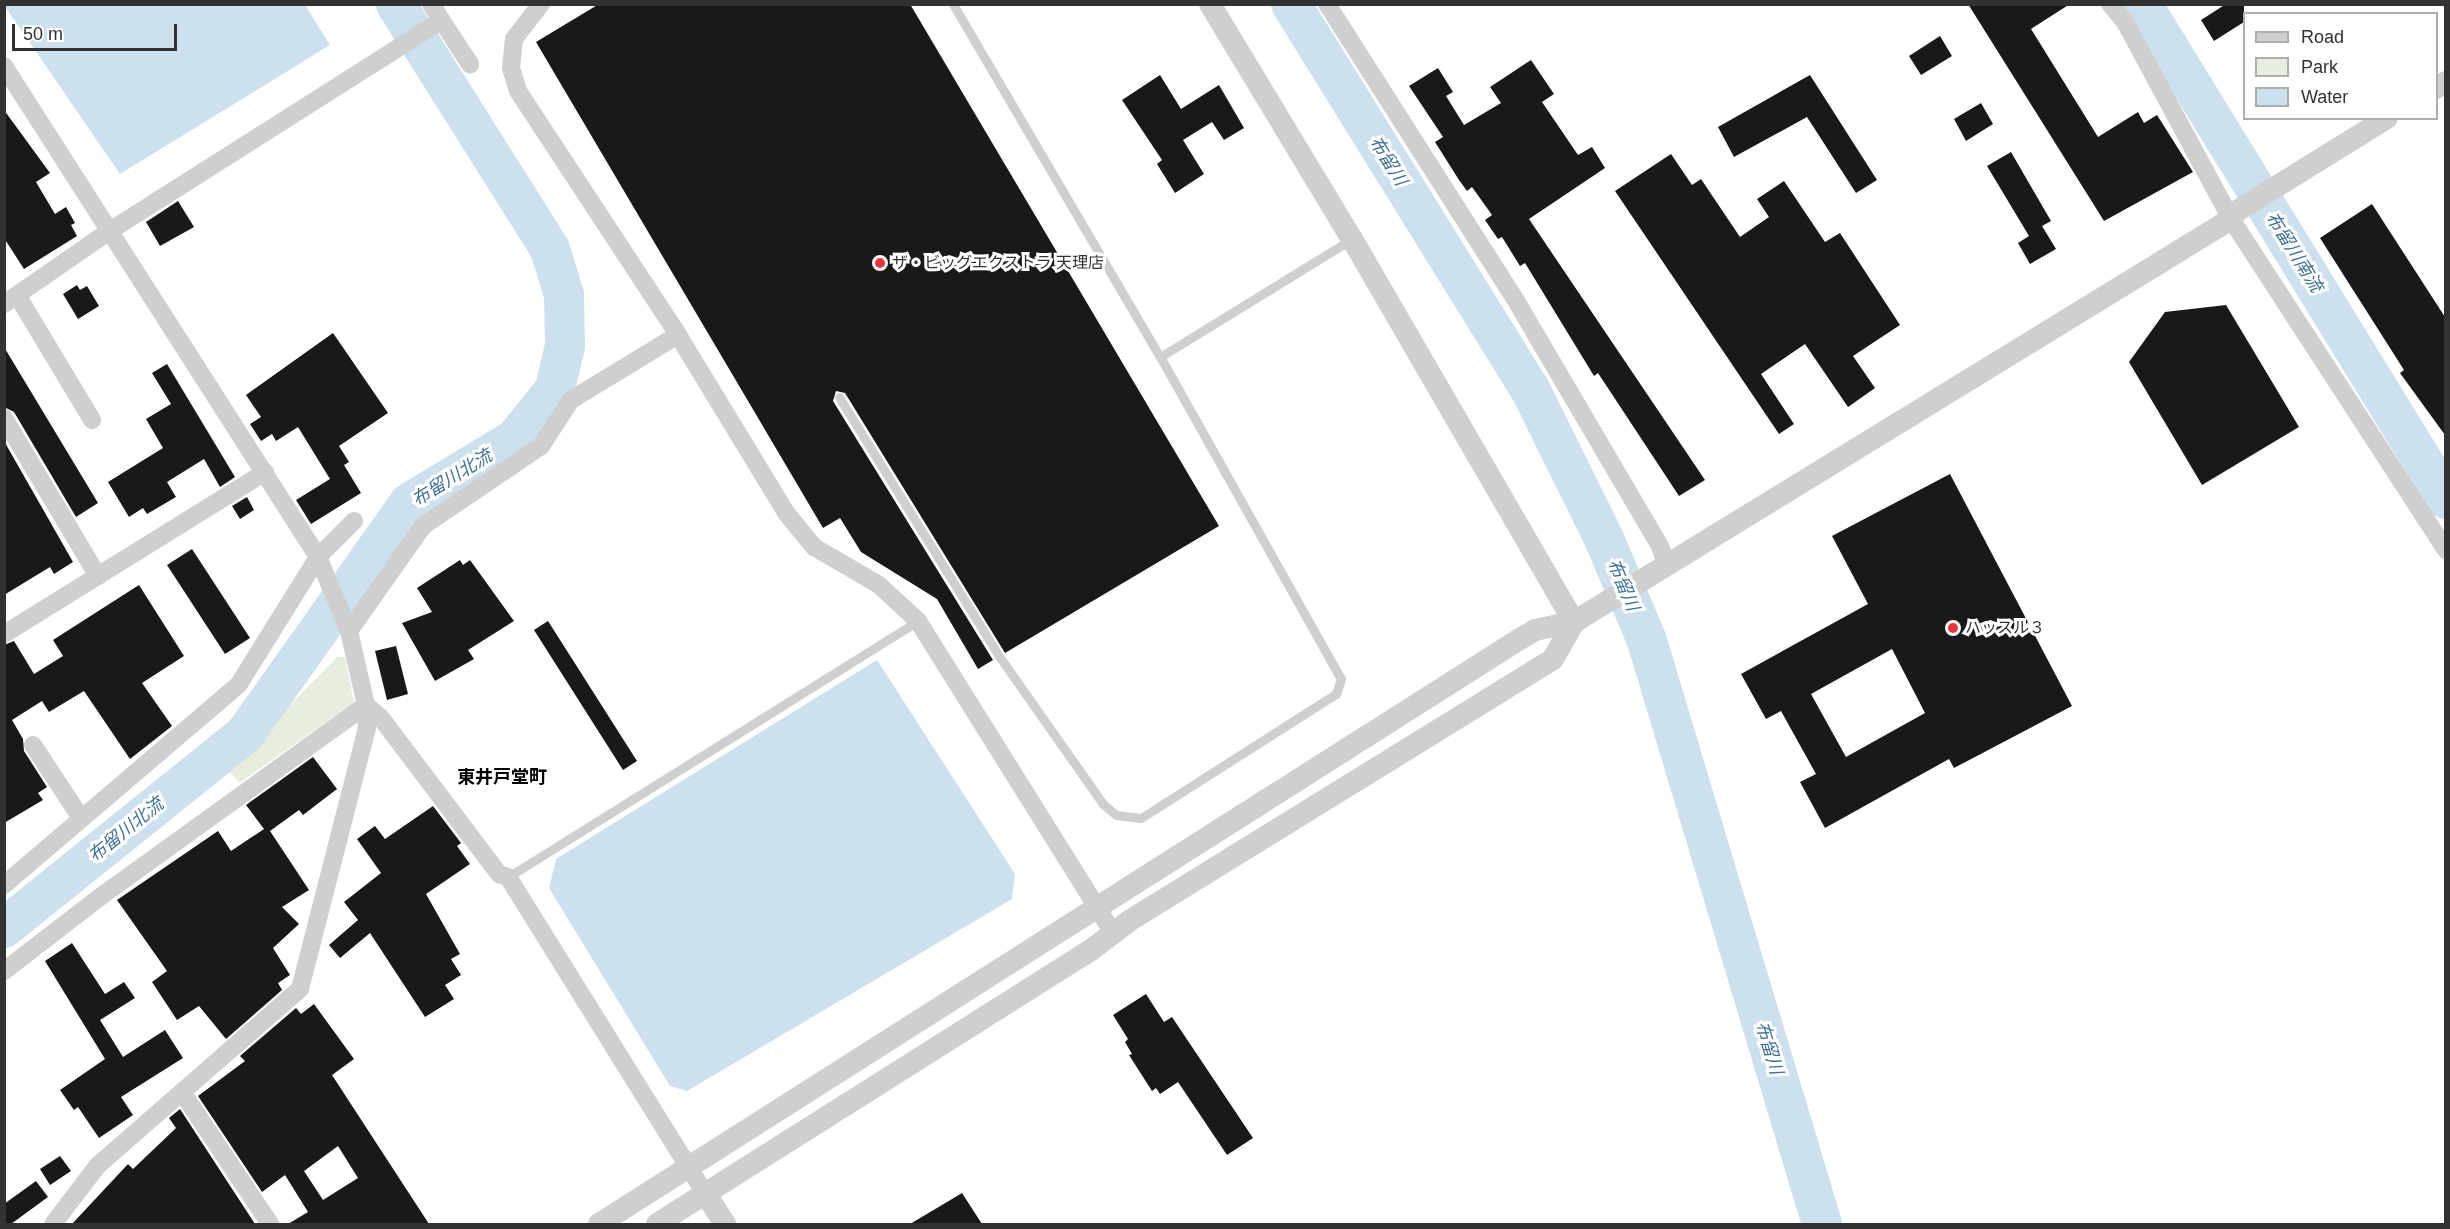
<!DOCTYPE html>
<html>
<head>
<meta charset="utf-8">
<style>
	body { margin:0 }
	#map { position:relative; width:2450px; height:1229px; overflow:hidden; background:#fff; font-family:Arial,"Noto Sans JP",sans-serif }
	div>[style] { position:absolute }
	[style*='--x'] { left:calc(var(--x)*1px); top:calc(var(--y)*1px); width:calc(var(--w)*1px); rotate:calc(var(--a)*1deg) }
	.green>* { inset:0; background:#e7eee0 }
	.water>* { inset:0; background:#cde0ee }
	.river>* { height:40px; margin:-20px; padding:0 20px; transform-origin:20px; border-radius:20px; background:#cde0ee }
	.building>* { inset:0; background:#191919 }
	.service>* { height:9px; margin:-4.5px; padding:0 4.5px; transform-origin:4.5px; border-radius:4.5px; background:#cfcfcf }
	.minor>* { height:18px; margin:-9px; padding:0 9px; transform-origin:9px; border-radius:9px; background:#cfcfcf }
	.tertiary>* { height:22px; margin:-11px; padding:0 11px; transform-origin:11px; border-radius:11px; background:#cfcfcf }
	.dots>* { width:16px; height:16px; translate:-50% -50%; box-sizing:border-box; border:3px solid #fff; border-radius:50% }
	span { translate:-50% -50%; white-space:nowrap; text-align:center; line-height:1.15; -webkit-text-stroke:6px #fff; paint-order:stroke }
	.poi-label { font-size:16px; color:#323232 }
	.left { translate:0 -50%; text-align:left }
	.water-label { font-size:18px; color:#3e7096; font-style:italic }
	.neighbourhood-label { font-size:18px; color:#000; font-weight:700 }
	.frame { position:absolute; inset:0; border:6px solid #323232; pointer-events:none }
	.legend { position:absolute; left:2243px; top:12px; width:195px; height:108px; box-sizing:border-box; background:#fff; border:2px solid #adadad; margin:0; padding:8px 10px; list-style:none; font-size:18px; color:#323232 }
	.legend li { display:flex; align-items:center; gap:12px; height:30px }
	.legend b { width:30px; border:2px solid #adadad }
	.scale { position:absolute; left:12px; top:24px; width:165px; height:27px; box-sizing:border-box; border:3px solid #323232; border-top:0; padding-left:8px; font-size:18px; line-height:21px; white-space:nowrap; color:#323232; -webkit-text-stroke:4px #fff; paint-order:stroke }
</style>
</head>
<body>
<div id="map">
	<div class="green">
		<div style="clip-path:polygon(337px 657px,345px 657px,354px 703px,239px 783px,227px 769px)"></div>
	</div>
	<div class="water">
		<div style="clip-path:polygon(4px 5px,305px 5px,330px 45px,120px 174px)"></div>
		<div style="clip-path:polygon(877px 660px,1015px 874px,1012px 899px,687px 1091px,670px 1086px,549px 888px,556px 859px)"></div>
	</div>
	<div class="river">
		<div style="--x:1291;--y:4;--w:453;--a:58.2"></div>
		<div style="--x:1530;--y:389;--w:169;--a:63.7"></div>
		<div style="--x:1605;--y:541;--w:108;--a:67.2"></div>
		<div style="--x:1647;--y:641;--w:609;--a:73.29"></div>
		<div style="--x:2142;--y:4;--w:581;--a:58.44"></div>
		<div style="--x:4;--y:928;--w:309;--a:-38.8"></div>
		<div style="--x:245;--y:734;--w:283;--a:-54.6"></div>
		<div style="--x:409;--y:503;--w:124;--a:-31.1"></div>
		<div style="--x:515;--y:439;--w:64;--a:-51.3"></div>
		<div style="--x:555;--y:389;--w:44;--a:-76.9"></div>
		<div style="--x:565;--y:346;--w:51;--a:-91.1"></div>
		<div style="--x:564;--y:295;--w:48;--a:-106.9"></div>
		<div style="--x:550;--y:249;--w:289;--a:-122.2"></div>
	</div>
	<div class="building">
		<div style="clip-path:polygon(599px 4px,910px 4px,1219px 526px,1005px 653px,845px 393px,836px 391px,833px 401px,993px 660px,978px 669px,937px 599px,861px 552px,840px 518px,823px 528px,536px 42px)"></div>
		<div style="clip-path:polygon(1968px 4px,2070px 4px,2031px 29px,2098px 137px,2138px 112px,2144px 123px,2157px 115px,2193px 172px,2104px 221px)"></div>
		<div style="clip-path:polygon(2226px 4px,2244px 4px,2244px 22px,2214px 41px,2201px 20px)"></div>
		<div style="clip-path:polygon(1940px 36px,1952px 56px,1921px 75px,1909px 56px)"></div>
		<div style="clip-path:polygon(1531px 60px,1554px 94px,1542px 102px,1578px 155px,1592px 147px,1605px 168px,1529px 219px,1705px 480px,1679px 496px,1598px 373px,1594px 376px,1525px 263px,1520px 266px,1502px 237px,1498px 239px,1485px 220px,1492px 215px,1472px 187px,1467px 191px,1459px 180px,1435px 142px,1443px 137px,1409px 86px,1438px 68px,1453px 92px,1446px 96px,1464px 125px,1501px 103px,1490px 87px)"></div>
		<div style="clip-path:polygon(1160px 75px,1181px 109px,1219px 85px,1244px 128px,1224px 140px,1212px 122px,1183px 140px,1204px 174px,1175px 193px,1157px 164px,1162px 160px,1122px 100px)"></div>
		<div style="clip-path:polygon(1810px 75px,1877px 180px,1856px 193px,1807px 117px,1734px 157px,1718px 127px)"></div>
		<div style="clip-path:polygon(1981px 103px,1993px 124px,1966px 141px,1954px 119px)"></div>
		<div style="clip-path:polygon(4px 110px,50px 173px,36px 182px,55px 214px,66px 207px,75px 223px,71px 225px,77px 236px,24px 269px,4px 238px)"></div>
		<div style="clip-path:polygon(2011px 152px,2051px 221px,2042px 226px,2056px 249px,2030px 264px,2018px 243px,2029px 236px,1987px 166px)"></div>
		<div style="clip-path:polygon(1671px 154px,1692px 185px,1701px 179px,1740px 237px,1769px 217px,1757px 199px,1784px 181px,1825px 242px,1840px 233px,1900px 325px,1853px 356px,1875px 388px,1848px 407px,1805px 344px,1761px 374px,1794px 424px,1779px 434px,1615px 191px)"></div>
		<div style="clip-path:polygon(178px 201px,194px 227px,160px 246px,146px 222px)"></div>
		<div style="clip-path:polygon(2372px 204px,2445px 317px,2445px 435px,2400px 373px,2404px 370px,2320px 238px)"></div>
		<div style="clip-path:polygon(77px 285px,80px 290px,87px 286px,99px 306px,78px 319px,63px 294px)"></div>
		<div style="clip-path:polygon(2226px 305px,2299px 427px,2202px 485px,2129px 362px,2165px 312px)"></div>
		<div style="clip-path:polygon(333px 333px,388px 413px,339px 446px,349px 462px,344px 465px,361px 493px,311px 524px,296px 500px,330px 479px,298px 427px,276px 441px,272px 434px,261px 441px,250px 424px,261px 417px,246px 395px)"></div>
		<div style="clip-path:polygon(4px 347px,98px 503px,76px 517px,14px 412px,4px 407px)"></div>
		<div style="clip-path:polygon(167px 364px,235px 477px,220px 487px,204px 459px,167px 482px,176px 497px,147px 514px,143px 508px,129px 517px,108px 482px,163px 448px,146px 419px,171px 404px,152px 373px)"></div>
		<div style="clip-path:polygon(4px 441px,73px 562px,54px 574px,50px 567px,4px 595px)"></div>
		<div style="clip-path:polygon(evenodd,1950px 474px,2072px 706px,1954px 768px,1949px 759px,1825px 828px,1800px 782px,1816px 774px,1781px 711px,1766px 719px,1741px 674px,1868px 604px,1832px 536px,1950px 474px,1892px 649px,1925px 713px,1846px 757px,1811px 694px,1892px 649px)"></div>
		<div style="clip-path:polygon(247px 497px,254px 510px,240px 519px,232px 506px)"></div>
		<div style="clip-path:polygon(192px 549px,250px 638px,225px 654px,167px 565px)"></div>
		<div style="clip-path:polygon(460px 560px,463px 565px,470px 560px,514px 621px,468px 650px,474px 659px,435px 681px,402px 623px,432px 612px,417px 588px)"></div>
		<div style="clip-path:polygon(139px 585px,184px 656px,142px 683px,172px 726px,130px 759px,84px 691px,49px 712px,42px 701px,12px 720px,23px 739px,24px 751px,47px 787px,38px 793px,43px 800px,4px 823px,4px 645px,14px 641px,34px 674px,63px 656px,53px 640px)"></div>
		<div style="clip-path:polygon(548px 621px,637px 761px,623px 770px,534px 630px)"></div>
		<div style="clip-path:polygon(396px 646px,408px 694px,387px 700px,375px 651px)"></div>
		<div style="clip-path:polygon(313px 757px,337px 789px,303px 815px,299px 810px,270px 831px,309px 890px,282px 907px,299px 924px,273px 948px,290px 975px,278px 983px,282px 990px,226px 1039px,199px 1006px,177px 1020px,152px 982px,167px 971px,117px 900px,218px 831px,231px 851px,264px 829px,246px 805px)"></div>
		<div style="clip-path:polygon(433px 806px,461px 843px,457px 846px,470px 864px,426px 894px,460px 954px,451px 959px,461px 975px,445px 985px,454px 999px,425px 1017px,370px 933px,340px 958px,329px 945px,358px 920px,344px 902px,381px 873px,357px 839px,375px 826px,385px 839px)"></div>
		<div style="clip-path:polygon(72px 943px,105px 994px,124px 982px,135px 998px,100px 1020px,123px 1057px,165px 1030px,183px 1058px,121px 1097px,133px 1115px,99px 1138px,78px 1107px,74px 1110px,60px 1090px,105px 1059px,45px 961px)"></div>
		<div style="clip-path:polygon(1146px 994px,1164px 1022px,1172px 1017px,1253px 1138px,1227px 1155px,1178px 1082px,1160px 1094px,1156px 1088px,1152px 1091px,1129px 1055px,1132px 1054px,1125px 1042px,1128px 1039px,1113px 1015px)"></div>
		<div style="clip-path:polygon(evenodd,314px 1004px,354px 1059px,332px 1075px,429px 1224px,288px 1224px,308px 1212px,285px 1175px,262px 1192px,198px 1096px,245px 1061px,240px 1056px,296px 1008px,301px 1014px,314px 1004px,338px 1146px,358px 1178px,323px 1200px,304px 1171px,338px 1146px)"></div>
		<div style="clip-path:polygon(180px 1109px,255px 1224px,72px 1224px,128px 1164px,133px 1169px,176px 1128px,169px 1118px)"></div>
		<div style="clip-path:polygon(60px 1156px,71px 1171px,50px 1185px,40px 1169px)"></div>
		<div style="clip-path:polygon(36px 1181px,48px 1197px,11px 1224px,4px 1224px,4px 1204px)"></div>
		<div style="clip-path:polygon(962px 1193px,982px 1224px,910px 1224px,947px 1202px)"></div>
	</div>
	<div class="service">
		<div style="--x:1160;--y:357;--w:225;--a:-31.6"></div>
		<div style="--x:839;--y:397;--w:304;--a:58.3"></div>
		<div style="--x:999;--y:656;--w:181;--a:54.9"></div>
		<div style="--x:1103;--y:804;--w:17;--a:40"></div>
		<div style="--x:1116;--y:815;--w:25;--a:7"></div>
		<div style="--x:1141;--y:818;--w:231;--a:-32.5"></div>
		<div style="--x:1336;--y:694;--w:16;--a:-72"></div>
		<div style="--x:1341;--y:679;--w:369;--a:-119.3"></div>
		<div style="--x:1160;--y:357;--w:409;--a:-120.4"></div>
		<div style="--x:508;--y:877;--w:483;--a:-32"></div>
	</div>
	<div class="minor">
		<div style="--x:431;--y:4;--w:72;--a:57"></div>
		<div style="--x:541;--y:4;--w:44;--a:127.6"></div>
		<div style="--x:514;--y:39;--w:29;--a:96"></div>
		<div style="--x:511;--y:68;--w:24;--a:73"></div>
		<div style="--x:518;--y:91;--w:292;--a:56.7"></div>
		<div style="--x:678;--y:335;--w:210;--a:58.7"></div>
		<div style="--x:787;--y:514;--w:43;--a:50.7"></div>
		<div style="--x:814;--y:547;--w:75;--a:30.3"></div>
		<div style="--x:879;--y:585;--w:53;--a:42.7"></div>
		<div style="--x:918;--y:621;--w:368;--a:58"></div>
		<div style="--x:1327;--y:4;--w:350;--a:57.5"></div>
		<div style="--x:1515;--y:299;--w:286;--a:59.6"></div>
		<div style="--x:1660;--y:546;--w:19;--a:72"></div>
		<div style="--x:2110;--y:4;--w:23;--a:50"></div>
		<div style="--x:2125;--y:22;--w:224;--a:61.7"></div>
		<div style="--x:2231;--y:219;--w:395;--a:57"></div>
		<div style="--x:4;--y:66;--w:583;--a:57.4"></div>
		<div style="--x:318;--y:557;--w:80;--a:67.3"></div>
		<div style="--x:349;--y:631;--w:76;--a:77.1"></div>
		<div style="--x:366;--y:705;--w:23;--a:88"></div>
		<div style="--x:367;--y:728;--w:269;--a:104.4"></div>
		<div style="--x:300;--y:989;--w:268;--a:138.9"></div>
		<div style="--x:98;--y:1165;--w:74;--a:127.3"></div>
		<div style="--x:17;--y:295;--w:146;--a:59"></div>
		<div style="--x:4;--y:304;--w:126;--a:-34.7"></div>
		<div style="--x:108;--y:232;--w:394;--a:-32.4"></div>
		<div style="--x:4;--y:418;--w:184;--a:59.3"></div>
		<div style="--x:349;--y:631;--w:128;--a:-54.8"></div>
		<div style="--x:423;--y:526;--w:143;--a:-34.1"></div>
		<div style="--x:541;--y:446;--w:55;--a:-56.9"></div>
		<div style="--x:571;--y:400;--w:125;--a:-31.3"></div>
		<div style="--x:4;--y:634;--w:307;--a:-31.8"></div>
		<div style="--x:366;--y:705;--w:20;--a:41"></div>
		<div style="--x:381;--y:718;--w:196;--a:52.9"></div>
		<div style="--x:499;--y:874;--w:9;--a:18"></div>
		<div style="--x:508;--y:877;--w:372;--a:58.1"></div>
		<div style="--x:33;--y:745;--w:87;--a:56.7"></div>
		<div style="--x:4;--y:885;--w:309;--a:-40.5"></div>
		<div style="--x:239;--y:684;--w:150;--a:-58.1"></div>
		<div style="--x:318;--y:557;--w:51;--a:-45"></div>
		<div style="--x:4;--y:971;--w:121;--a:-37.6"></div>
		<div style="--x:100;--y:897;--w:328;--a:-35.8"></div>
		<div style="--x:182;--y:1092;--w:159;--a:56.3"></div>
	</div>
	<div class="tertiary">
		<div style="--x:1210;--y:4;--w:275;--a:58.9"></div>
		<div style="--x:1352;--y:239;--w:443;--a:59.9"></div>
		<div style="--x:2436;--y:88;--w:12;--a:-31"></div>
		<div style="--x:705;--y:1193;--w:37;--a:57"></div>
		<div style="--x:599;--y:1224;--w:1089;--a:-32.43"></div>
		<div style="--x:1518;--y:640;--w:20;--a:-30"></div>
		<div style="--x:1535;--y:630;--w:40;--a:-12"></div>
		<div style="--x:1574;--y:622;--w:771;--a:-31.52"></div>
		<div style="--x:2231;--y:219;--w:10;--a:-53"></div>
		<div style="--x:2237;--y:211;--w:176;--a:-31.8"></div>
		<div style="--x:657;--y:1224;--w:513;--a:-32.27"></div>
		<div style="--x:1091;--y:950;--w:48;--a:-37.3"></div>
		<div style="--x:1129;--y:921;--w:498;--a:-31.7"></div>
		<div style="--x:1553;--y:659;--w:43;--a:-60.4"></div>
	</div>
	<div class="dots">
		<div style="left:880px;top:263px;background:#e7363b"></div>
		<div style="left:1953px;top:628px;background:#e7363b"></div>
	</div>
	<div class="poi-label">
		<span class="left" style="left:892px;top:263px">ザ・ビッグエクストラ 天理店</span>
		<span class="left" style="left:1965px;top:628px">ハッスル３</span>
	</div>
	<div class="water-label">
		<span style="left:1388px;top:161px;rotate:58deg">布留川</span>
		<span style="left:2294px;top:252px;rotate:58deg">布留川南流</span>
		<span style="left:452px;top:478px;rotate:-32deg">布留川北流</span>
		<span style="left:1623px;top:585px;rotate:67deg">布留川</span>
		<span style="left:126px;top:830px;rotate:-39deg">布留川北流</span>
		<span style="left:1769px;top:1048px;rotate:73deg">布留川</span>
	</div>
	<div class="neighbourhood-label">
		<span style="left:502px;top:777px">東井戸堂町</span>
	</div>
	<div class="frame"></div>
	<ul class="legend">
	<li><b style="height:8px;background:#cfcfcf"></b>Road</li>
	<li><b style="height:16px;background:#e7eee0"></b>Park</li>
	<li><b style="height:16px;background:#cde0ee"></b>Water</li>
	</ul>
	<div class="scale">50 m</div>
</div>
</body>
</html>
